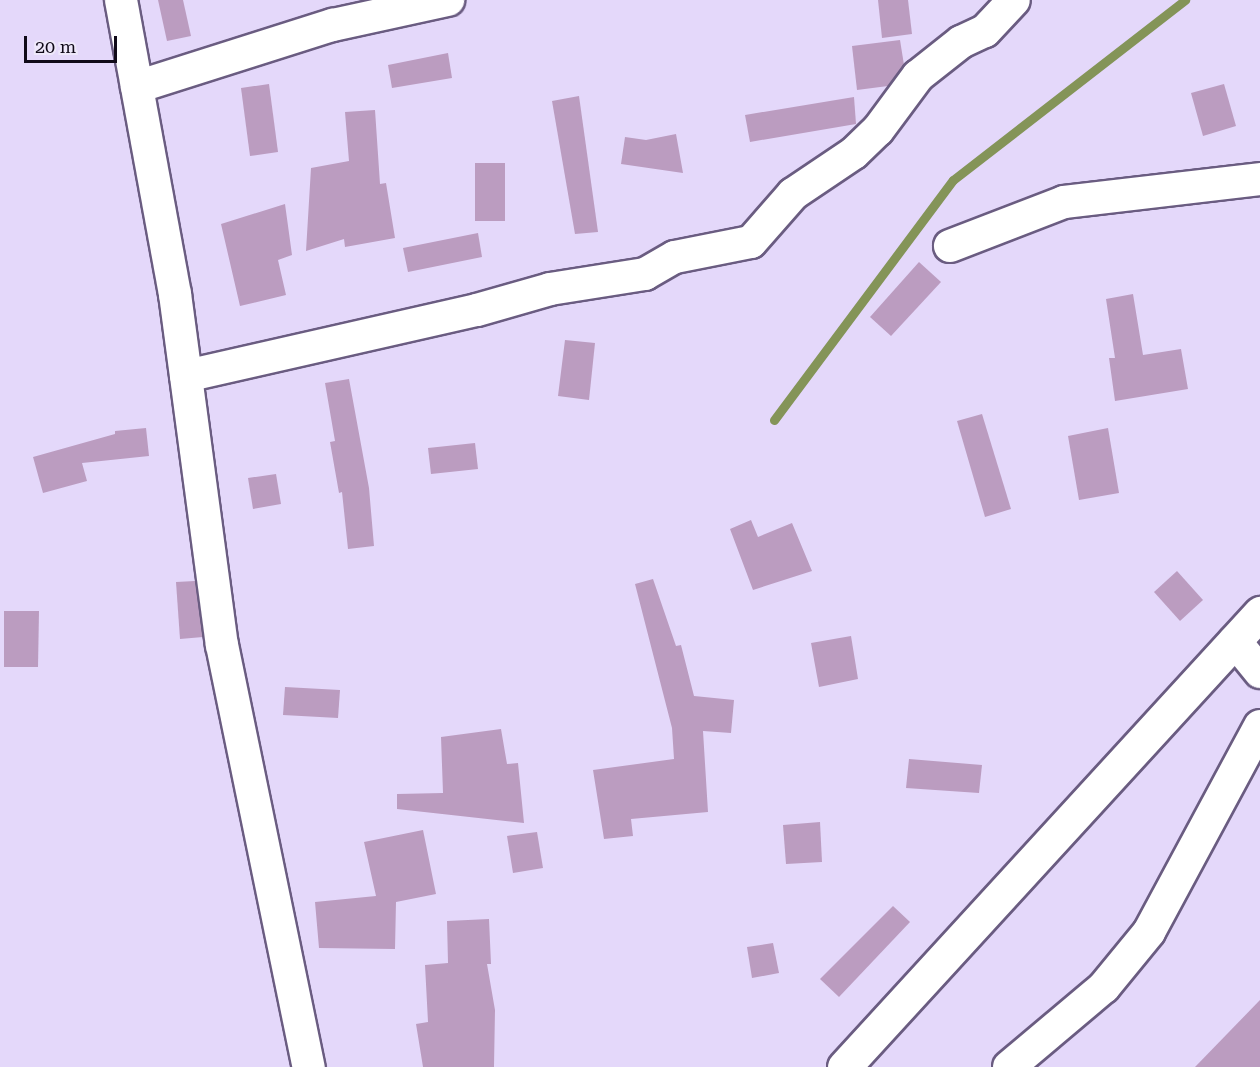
<!DOCTYPE html>
<html>
<head>
<meta charset="utf-8">
<style>
	body { margin:0 }
	#map { position:relative; width:1260px; height:1067px; overflow:hidden; background:#e4d8fa; font-family:"Roboto Serif",serif }
	div>[style] { position:absolute }
	[style*='--x'] { left:calc(var(--x)*1px); top:calc(var(--y)*1px); width:calc(var(--w)*1px); rotate:calc(var(--a)*1deg) }
	.stream>* { height:9px; margin:-4.5px; padding:0 4.5px; transform-origin:4.5px; border-radius:4.5px; background:#849458 }
	.building>* { inset:0; background:#bb9cc0 }
	.roads { filter:drop-shadow(2px 0 #6a5c81) drop-shadow(-2px 0 #6a5c81) drop-shadow(0 2px #6a5c81) drop-shadow(0 -2px #6a5c81) }
	.minor>* { height:32px; margin:-16px; padding:0 16px; transform-origin:16px; border-radius:16px; background:#fff }
	.tertiary>* { height:33px; margin:-16.5px; padding:0 16.5px; transform-origin:16.5px; border-radius:16.5px; background:#fff }
	span { translate:-50% -50%; white-space:nowrap; text-align:center; line-height:1.15; -webkit-text-stroke:4.5px #eee8fa; paint-order:stroke }
	.scale { position:absolute; left:24px; top:36px; width:93px; height:27px; box-sizing:border-box; border:3px solid #100a18; border-top:0; padding-left:8px; font-size:18px; line-height:21px; white-space:nowrap; color:#100a18; -webkit-text-stroke:4px #eee8fa; paint-order:stroke }
</style>
</head>
<body>
<div id="map">
	<div class="stream">
		<div style="--x:774;--y:420;--w:299;--a:-53.3"></div>
		<div style="--x:953;--y:180;--w:294;--a:-37.8"></div>
	</div>
	<div class="building">
		<div style="clip-path:polygon(158px 0,183px 0,191px 36px,167px 41px)"></div>
		<div style="clip-path:polygon(878px 0,908px 0,912px 34px,882px 38px)"></div>
		<div style="clip-path:polygon(900px 40px,904px 65px,888px 86px,857px 90px,852px 46px)"></div>
		<div style="clip-path:polygon(448px 53px,452px 78px,392px 88px,388px 65px)"></div>
		<div style="clip-path:polygon(269px 84px,278px 152px,250px 156px,241px 88px)"></div>
		<div style="clip-path:polygon(1224px 84px,1236px 126px,1203px 136px,1191px 93px)"></div>
		<div style="clip-path:polygon(579px 96px,598px 232px,575px 234px,552px 101px)"></div>
		<div style="clip-path:polygon(854px 97px,856px 124px,750px 142px,745px 115px)"></div>
		<div style="clip-path:polygon(375px 110px,380px 184px,386px 183px,395px 238px,345px 247px,344px 239px,306px 251px,311px 168px,349px 161px,345px 112px)"></div>
		<div style="clip-path:polygon(676px 134px,683px 173px,621px 164px,625px 137px,646px 140px)"></div>
		<div style="clip-path:polygon(475px 163px,505px 163px,505px 221px,475px 221px)"></div>
		<div style="clip-path:polygon(285px 204px,292px 255px,278px 260px,286px 295px,240px 306px,221px 224px)"></div>
		<div style="clip-path:polygon(478px 233px,482px 257px,408px 272px,403px 248px)"></div>
		<div style="clip-path:polygon(919px 262px,941px 282px,891px 336px,870px 317px)"></div>
		<div style="clip-path:polygon(1133px 294px,1143px 355px,1181px 349px,1188px 389px,1115px 401px,1109px 358px,1115px 358px,1106px 299px)"></div>
		<div style="clip-path:polygon(565px 340px,595px 343px,589px 400px,558px 396px)"></div>
		<div style="clip-path:polygon(349px 379px,369px 488px,374px 546px,348px 549px,342px 492px,339px 493px,330px 442px,335px 441px,325px 383px)"></div>
		<div style="clip-path:polygon(982px 414px,1011px 509px,985px 517px,957px 421px)"></div>
		<div style="clip-path:polygon(146px 428px,149px 456px,82px 463px,87px 481px,43px 493px,33px 457px,115px 434px,115px 431px)"></div>
		<div style="clip-path:polygon(1108px 428px,1119px 493px,1079px 500px,1068px 436px)"></div>
		<div style="clip-path:polygon(475px 443px,478px 469px,431px 474px,428px 448px)"></div>
		<div style="clip-path:polygon(276px 474px,281px 504px,253px 509px,248px 478px)"></div>
		<div style="clip-path:polygon(751px 520px,758px 537px,792px 523px,812px 571px,753px 590px,730px 529px)"></div>
		<div style="clip-path:polygon(1177px 571px,1203px 600px,1180px 621px,1154px 592px)"></div>
		<div style="clip-path:polygon(653px 579px,676px 646px,681px 645px,694px 696px,734px 700px,731px 733px,703px 731px,708px 812px,631px 819px,633px 836px,604px 839px,593px 770px,674px 759px,672px 728px,635px 584px)"></div>
		<div style="clip-path:polygon(195px 581px,203px 637px,180px 639px,176px 582px)"></div>
		<div style="clip-path:polygon(4px 611px,39px 611px,38px 667px,4px 667px)"></div>
		<div style="clip-path:polygon(851px 636px,858px 679px,819px 687px,811px 643px)"></div>
		<div style="clip-path:polygon(285px 687px,340px 690px,338px 718px,283px 715px)"></div>
		<div style="clip-path:polygon(501px 729px,507px 764px,518px 763px,524px 823px,397px 809px,397px 794px,443px 793px,441px 737px)"></div>
		<div style="clip-path:polygon(909px 759px,982px 765px,979px 793px,906px 788px)"></div>
		<div style="clip-path:polygon(820px 822px,822px 862px,786px 864px,783px 825px)"></div>
		<div style="clip-path:polygon(423px 830px,436px 894px,396px 902px,395px 949px,319px 948px,315px 902px,376px 896px,364px 842px)"></div>
		<div style="clip-path:polygon(537px 832px,543px 868px,513px 873px,507px 836px)"></div>
		<div style="clip-path:polygon(893px 906px,910px 922px,839px 997px,820px 979px)"></div>
		<div style="clip-path:polygon(489px 919px,491px 964px,487px 964px,495px 1010px,494px 1067px,423px 1067px,416px 1024px,428px 1022px,425px 965px,448px 963px,447px 921px)"></div>
		<div style="clip-path:polygon(773px 943px,779px 973px,752px 978px,747px 947px)"></div>
		<div style="clip-path:polygon(1260px 1000px,1260px 1067px,1195px 1067px)"></div>
	</div>
	<div class="roads">
		<div class="minor">
			<div style="--x:121;--y:0;--w:299;--a:79.6"></div>
			<div style="--x:175;--y:294;--w:354;--a:82.4"></div>
			<div style="--x:222;--y:645;--w:431;--a:78.4"></div>
			<div style="--x:137;--y:87;--w:206;--a:-17.6"></div>
			<div style="--x:333;--y:25;--w:118;--a:-12.3"></div>
			<div style="--x:950;--y:246;--w:122;--a:-21.1"></div>
			<div style="--x:1064;--y:202;--w:197;--a:-6.7"></div>
			<div style="--x:186;--y:376;--w:298;--a:-12.8"></div>
			<div style="--x:477;--y:310;--w:76;--a:-16"></div>
			<div style="--x:550;--y:289;--w:96;--a:-9"></div>
			<div style="--x:645;--y:274;--w:34;--a:-30"></div>
			<div style="--x:675;--y:257;--w:77;--a:-11.2"></div>
			<div style="--x:751;--y:242;--w:64;--a:-48.8"></div>
			<div style="--x:793;--y:194;--w:73;--a:-33.9"></div>
			<div style="--x:854;--y:153;--w:33;--a:-44"></div>
			<div style="--x:878;--y:130;--w:67;--a:-53.5"></div>
			<div style="--x:918;--y:76;--w:55;--a:-38.3"></div>
			<div style="--x:961;--y:42;--w:26;--a:-25"></div>
			<div style="--x:985;--y:31;--w:42;--a:-46.9"></div>
			<div style="--x:1235;--y:641;--w:40;--a:51"></div>
			<div style="--x:1009;--y:1067;--w:124;--a:-40.1"></div>
			<div style="--x:1104;--y:987;--w:71;--a:-50.7"></div>
			<div style="--x:1149;--y:932;--w:234;--a:-61.7"></div>
		</div>
		<div class="tertiary">
			<div style="--x:844;--y:1067;--w:616;--a:-47.5"></div>
		</div>
	</div>
	<div class="scale">20 m</div>
</div>
</body>
</html>
